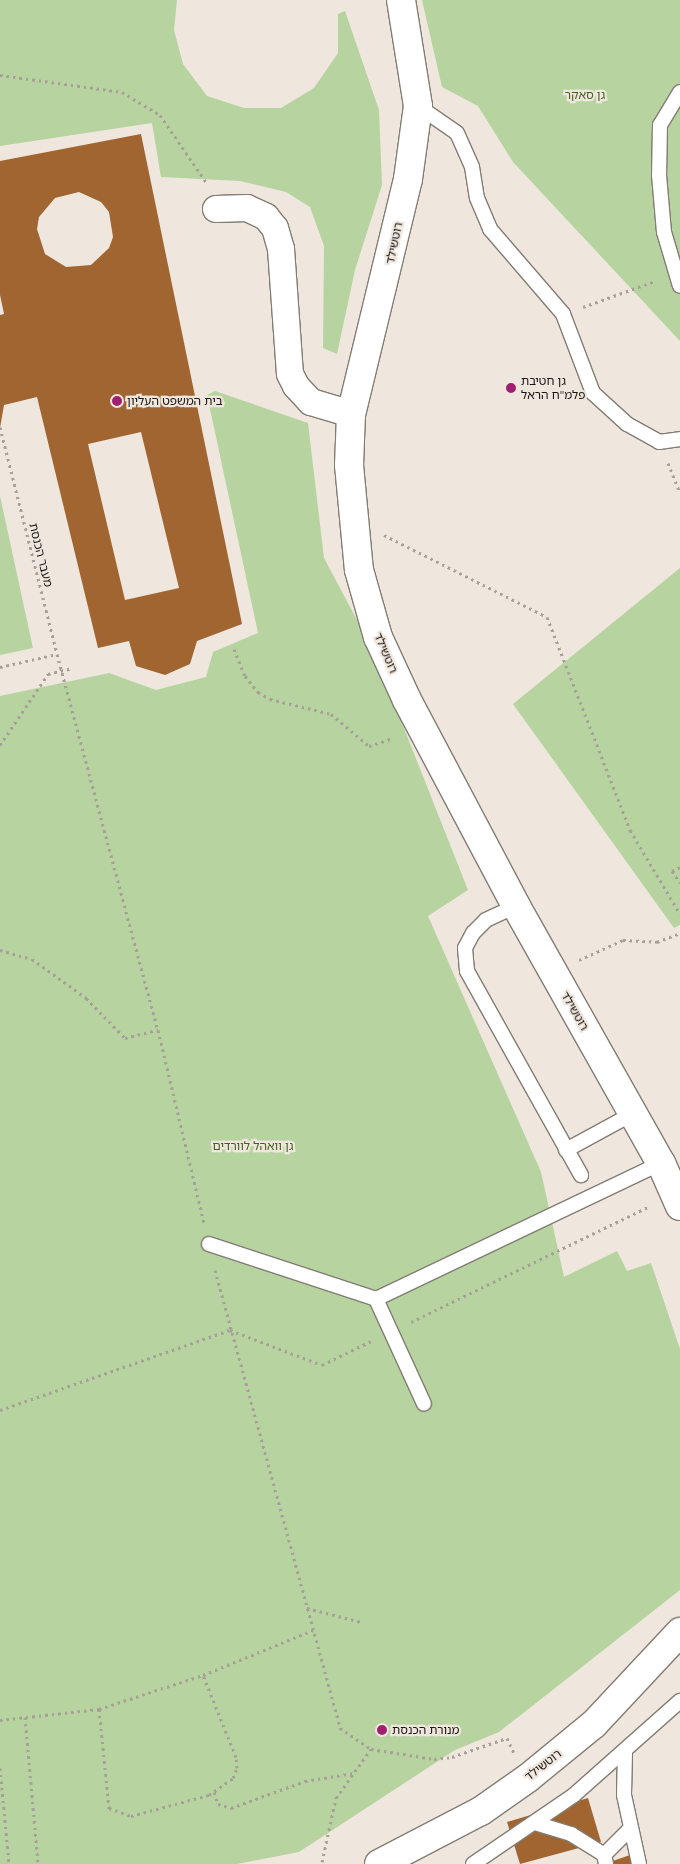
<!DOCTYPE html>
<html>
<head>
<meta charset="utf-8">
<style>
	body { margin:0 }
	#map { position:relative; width:680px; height:1864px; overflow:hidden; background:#efe7dd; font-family:Montserrat,"Noto Sans Hebrew",sans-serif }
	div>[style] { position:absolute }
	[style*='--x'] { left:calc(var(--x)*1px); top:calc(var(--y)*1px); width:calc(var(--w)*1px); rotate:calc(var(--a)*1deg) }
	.green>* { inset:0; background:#b6d3a0 }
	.building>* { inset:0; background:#a06530 }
	.path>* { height:3px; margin-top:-1.5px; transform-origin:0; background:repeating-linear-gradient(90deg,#a6a098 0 2.5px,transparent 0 6.5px) }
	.roads { filter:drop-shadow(1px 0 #837c73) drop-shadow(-1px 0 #837c73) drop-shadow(0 1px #837c73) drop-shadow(0 -1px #837c73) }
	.lane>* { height:14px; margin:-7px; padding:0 7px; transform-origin:7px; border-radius:7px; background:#fff }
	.street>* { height:26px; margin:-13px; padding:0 13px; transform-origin:13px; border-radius:13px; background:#fff }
	.secondary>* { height:28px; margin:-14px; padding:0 14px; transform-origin:14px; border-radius:14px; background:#fff }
	.path-bridge>* { height:3px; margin-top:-1.5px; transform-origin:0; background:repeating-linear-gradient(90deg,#a6a098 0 2.5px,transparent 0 6.5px) }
	.dots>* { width:14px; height:14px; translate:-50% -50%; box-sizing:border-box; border:2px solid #efe7dd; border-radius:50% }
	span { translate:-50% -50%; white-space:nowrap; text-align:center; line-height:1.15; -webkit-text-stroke:4.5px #efe7dd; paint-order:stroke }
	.park-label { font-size:12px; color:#40621c }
	.street-label { font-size:12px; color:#181512 }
	.poi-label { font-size:12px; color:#181512 }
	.left { translate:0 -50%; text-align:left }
</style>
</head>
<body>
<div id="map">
	<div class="green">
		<div style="clip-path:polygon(0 0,177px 0,174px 30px,183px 64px,207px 96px,244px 108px,281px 108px,314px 88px,338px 53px,338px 14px,345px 11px,379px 110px,382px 185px,355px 270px,337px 354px,323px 348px,324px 246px,310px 207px,286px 192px,240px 181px,161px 177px,152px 123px,0 146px)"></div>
		<div style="clip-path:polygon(422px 0,680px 0,680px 341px,513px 162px,478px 106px,442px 87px)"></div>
		<div style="clip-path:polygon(215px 391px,308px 423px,324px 558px,373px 650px,468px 890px,428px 916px,541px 1172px,564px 1277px,617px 1251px,627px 1271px,651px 1263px,680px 1349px,680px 1590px,499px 1732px,455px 1750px,299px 1852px,237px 1864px,0 1864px,0 696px,109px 673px,156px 690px,206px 677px,213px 652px,258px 633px,207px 395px)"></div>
		<div style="clip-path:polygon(0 496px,33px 648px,0 655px)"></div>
		<div style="clip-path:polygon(680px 568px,680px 925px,674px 928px,513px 704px)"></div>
	</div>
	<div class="building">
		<div style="clip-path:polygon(evenodd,141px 134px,242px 624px,197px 641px,190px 664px,165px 675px,136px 666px,129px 641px,98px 648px,37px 397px,4px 405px,0 428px,0 315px,4px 314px,0 295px,0 161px,141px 134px,79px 192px,101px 202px,109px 212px,113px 237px,109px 248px,91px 265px,66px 267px,45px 254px,37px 229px,39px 217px,55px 198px,79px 192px,141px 134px,141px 432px,179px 588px,125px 600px,88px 444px,141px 432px)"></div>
		<div style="clip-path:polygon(588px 1798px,601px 1842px,520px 1864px,507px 1822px)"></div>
		<div style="clip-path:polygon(633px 1854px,636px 1864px,604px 1864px)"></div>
	</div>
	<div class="path">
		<div style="--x:0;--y:75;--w:123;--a:7.9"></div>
		<div style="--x:122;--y:92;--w:44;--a:31.2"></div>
		<div style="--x:160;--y:115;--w:81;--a:55.5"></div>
		<div style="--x:583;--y:307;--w:77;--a:-19.9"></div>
		<div style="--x:0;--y:427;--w:234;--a:75.9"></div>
		<div style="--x:57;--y:654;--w:389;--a:75"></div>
		<div style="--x:158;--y:1030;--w:198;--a:76.6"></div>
		<div style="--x:668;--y:463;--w:31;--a:68"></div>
		<div style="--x:384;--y:535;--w:182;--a:26.7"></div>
		<div style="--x:547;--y:617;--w:229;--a:68.7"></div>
		<div style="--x:630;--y:830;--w:98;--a:59.2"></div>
		<div style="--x:234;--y:649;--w:29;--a:68"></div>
		<div style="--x:245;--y:676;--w:21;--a:51"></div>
		<div style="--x:258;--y:692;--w:14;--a:30"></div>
		<div style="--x:270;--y:699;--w:63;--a:13.8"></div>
		<div style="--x:331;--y:714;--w:50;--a:40.1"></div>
		<div style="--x:369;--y:746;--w:25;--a:-18"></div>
		<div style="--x:0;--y:667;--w:58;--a:-12.8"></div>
		<div style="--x:0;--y:745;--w:86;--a:-55.9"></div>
		<div style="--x:680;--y:867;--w:9;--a:153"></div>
		<div style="--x:672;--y:871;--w:14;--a:56"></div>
		<div style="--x:0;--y:950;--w:33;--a:16"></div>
		<div style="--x:32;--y:959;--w:67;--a:35.8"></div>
		<div style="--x:86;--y:998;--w:56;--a:45.7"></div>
		<div style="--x:125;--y:1038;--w:34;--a:-14"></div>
		<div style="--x:579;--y:960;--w:48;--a:-24.4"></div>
		<div style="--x:623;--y:940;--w:34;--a:3"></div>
		<div style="--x:657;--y:942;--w:25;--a:-21"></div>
		<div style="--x:215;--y:1270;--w:475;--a:74.7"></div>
		<div style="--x:340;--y:1728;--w:37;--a:34"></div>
		<div style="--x:371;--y:1749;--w:64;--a:9"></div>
		<div style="--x:434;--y:1759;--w:18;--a:-6"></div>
		<div style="--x:452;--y:1757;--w:58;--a:-19.1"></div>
		<div style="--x:507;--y:1738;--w:17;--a:65"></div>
		<div style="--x:411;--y:1322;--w:263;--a:-25.9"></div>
		<div style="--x:0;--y:1410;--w:244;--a:-19.2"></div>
		<div style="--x:230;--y:1330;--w:98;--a:20.8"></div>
		<div style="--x:322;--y:1365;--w:55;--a:-26.1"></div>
		<div style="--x:307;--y:1608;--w:56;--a:14.5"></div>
		<div style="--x:99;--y:1709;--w:100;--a:84.2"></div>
		<div style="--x:109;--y:1808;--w:23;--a:20"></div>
		<div style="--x:131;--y:1816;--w:81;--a:-15.1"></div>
		<div style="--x:209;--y:1795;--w:29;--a:-35"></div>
		<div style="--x:233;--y:1778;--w:11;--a:-68"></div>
		<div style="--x:237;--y:1768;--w:11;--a:-95"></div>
		<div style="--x:236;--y:1757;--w:88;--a:-111.9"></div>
		<div style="--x:25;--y:1717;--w:148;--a:84.9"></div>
		<div style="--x:0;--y:1720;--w:100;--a:-6.3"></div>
		<div style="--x:99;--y:1709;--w:109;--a:-18.1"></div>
		<div style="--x:203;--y:1675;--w:119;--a:-22.2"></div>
		<div style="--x:0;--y:1768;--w:96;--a:84.6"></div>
		<div style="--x:214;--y:1792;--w:13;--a:72"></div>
		<div style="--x:218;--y:1804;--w:14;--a:17"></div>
		<div style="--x:231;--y:1808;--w:79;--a:-20"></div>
		<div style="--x:305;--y:1781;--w:50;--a:-9.3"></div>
		<div style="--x:322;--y:1862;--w:66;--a:-77.7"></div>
		<div style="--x:336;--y:1798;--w:60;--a:-54.5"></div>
	</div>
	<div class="roads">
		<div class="lane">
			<div style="--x:680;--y:92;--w:39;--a:121"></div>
			<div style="--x:660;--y:125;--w:50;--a:91.1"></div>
			<div style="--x:659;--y:175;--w:57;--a:85"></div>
			<div style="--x:664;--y:232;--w:56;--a:73.5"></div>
			<div style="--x:418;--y:106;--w:47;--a:34.7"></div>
			<div style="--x:457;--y:133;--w:37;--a:66"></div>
			<div style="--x:472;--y:167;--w:31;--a:81"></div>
			<div style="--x:477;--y:198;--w:34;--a:67"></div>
			<div style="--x:490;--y:229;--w:112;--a:49.3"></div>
			<div style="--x:563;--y:314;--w:85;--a:69.2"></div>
			<div style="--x:593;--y:393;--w:46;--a:42.4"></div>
			<div style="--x:627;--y:424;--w:37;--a:29"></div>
			<div style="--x:659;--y:442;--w:21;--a:-8"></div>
			<div style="--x:516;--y:906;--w:33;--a:155"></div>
			<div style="--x:486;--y:920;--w:18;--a:135"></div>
			<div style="--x:473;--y:933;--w:17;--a:118"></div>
			<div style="--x:465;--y:948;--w:23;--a:85"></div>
			<div style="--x:467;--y:971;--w:234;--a:60.8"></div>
			<div style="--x:566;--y:1150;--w:77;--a:-28.6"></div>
			<div style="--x:209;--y:1244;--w:176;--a:18.2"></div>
			<div style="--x:376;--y:1299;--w:316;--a:-25.5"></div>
			<div style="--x:376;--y:1299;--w:115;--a:65.4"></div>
			<div style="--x:625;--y:1753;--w:42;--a:91.4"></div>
			<div style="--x:624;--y:1795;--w:71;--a:77.7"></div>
			<div style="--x:535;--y:1823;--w:38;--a:17"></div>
			<div style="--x:571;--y:1834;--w:39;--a:32"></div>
			<div style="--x:604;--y:1855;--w:9;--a:77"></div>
			<div style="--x:604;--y:1855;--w:35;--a:-45"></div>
			<div style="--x:473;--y:1864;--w:122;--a:-34.3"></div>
			<div style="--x:574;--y:1795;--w:142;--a:-41.6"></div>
		</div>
		<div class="street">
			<div style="--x:216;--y:209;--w:31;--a:-2"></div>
			<div style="--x:247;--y:208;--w:21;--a:25"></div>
			<div style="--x:266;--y:217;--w:14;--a:51"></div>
			<div style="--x:275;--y:228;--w:22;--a:74"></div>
			<div style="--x:281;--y:249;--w:125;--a:85.9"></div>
			<div style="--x:290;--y:374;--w:13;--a:63"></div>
			<div style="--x:296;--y:386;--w:22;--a:47"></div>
			<div style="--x:311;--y:402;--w:42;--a:16.7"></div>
		</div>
		<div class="secondary">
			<div style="--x:401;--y:0;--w:107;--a:80.9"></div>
			<div style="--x:418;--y:106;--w:74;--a:97.8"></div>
			<div style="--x:408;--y:179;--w:242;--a:103.6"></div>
			<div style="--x:351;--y:414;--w:51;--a:92.2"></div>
			<div style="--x:349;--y:465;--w:105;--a:84.6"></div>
			<div style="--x:359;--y:570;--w:70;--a:74.2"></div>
			<div style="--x:378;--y:637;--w:69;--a:65.3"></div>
			<div style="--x:407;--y:700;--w:233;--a:62.1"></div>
			<div style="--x:516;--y:906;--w:295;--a:60.6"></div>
			<div style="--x:661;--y:1163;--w:47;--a:66.2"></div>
			<div style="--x:379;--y:1864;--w:115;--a:-27.5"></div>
			<div style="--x:481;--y:1811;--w:57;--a:-35.1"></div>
			<div style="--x:528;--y:1778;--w:85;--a:-39.3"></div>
			<div style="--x:594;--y:1724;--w:126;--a:-46.9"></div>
		</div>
	</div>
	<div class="path-bridge">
		<div style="--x:48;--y:674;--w:25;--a:-14"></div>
	</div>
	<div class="dots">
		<div style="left:511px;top:388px;background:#a01f70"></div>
		<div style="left:117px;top:401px;background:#a01f70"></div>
		<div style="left:382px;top:1730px;background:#a01f70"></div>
	</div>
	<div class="park-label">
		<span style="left:585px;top:95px">גן סאקר</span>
		<span style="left:253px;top:1146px">גן וואהל לוורדים</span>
	</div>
	<div class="street-label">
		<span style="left:394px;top:243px;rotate:-78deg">רוטשילד</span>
		<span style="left:41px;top:555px;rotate:76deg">מעבר הכנסת</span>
		<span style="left:386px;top:653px;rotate:67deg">רוטשילד</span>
		<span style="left:575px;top:1011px;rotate:60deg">רוטשילד</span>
		<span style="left:543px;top:1765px;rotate:-38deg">רוטשילד</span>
	</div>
	<div class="poi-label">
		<span class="left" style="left:521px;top:388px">גן חטיבת<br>פלמ"ח הראל</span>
		<span class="left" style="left:127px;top:401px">בית המשפט העליון</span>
		<span class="left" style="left:392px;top:1730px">מנורת הכנסת</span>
	</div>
</div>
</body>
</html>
